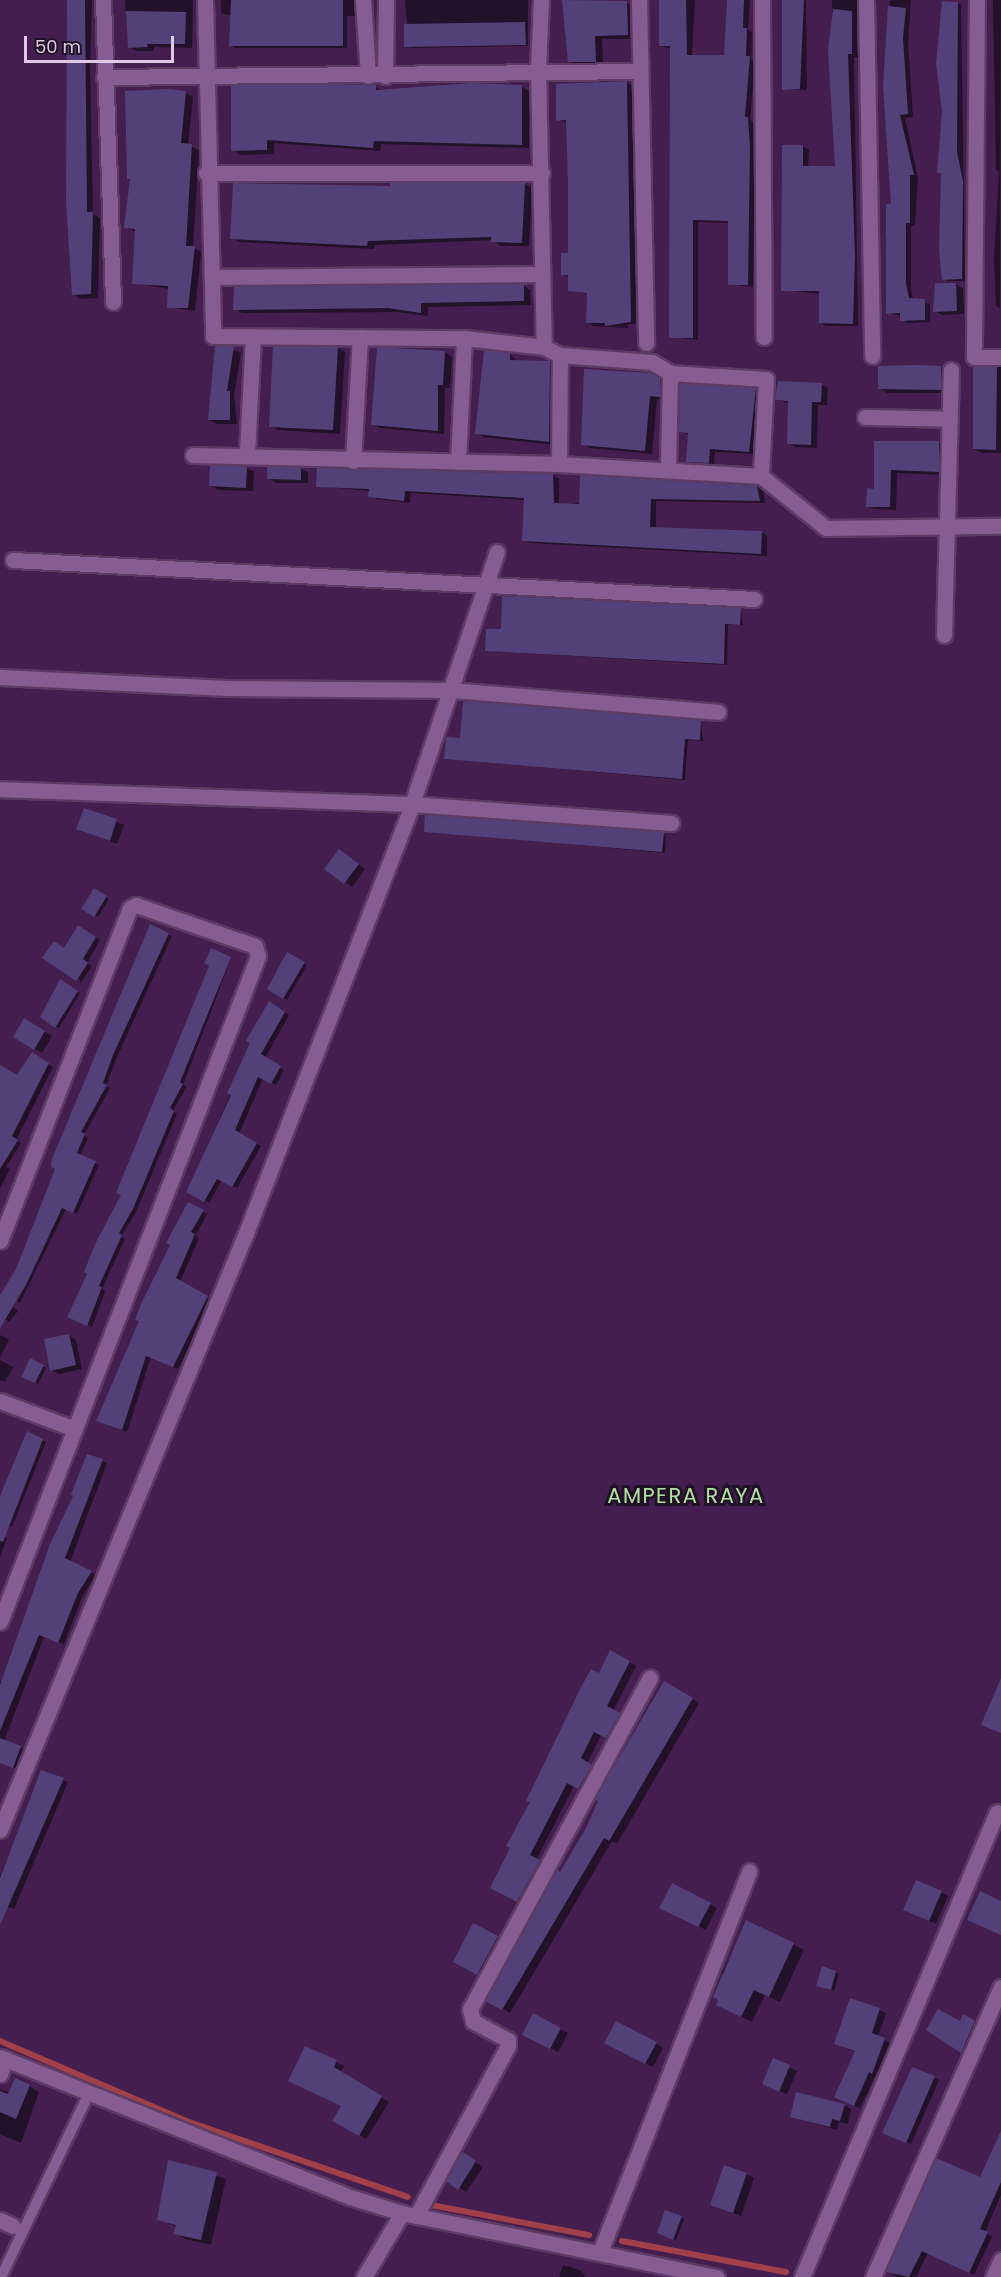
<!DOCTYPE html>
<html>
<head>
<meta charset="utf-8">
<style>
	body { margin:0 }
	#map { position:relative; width:1001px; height:2277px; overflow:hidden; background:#431e4e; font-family:Poppins,sans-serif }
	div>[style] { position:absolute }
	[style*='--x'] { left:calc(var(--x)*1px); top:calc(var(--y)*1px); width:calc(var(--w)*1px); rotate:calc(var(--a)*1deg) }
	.shadow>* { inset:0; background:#0007 }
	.stream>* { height:6px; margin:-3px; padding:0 3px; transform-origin:3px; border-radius:3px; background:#a14048 }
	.building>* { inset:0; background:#534078 }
	.roads { filter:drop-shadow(2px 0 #5c3b65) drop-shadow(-2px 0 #5c3b65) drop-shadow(0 2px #5c3b65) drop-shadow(0 -2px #5c3b65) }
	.lane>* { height:10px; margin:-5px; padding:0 5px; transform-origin:5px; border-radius:5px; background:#855d92 }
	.street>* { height:15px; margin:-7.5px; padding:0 7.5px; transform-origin:7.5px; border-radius:7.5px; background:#855d92 }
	span { translate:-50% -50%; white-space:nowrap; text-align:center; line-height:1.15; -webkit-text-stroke:6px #211126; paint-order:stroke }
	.quarter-label { font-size:21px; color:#b2e2a2; letter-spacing:1.5px }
	.scale { position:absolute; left:24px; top:36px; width:150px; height:27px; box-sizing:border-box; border:3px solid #dfc9e6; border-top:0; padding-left:8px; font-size:18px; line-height:21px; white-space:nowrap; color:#dfc9e6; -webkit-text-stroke:4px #211126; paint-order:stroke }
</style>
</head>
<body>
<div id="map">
	<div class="shadow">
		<div style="clip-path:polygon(67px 0,92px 0,90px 70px,93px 214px,100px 218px,98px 298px,80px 299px,73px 294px)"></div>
		<div style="clip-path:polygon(125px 0,193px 0,192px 48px,154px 47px,154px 51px,136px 51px,129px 47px)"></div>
		<div style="clip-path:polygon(221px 0,357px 0,357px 16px,347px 16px,347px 48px,235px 48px,231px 45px,232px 16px,221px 13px)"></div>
		<div style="clip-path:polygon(405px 0,528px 0,528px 46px,409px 48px)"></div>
		<div style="clip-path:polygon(660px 0,695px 0,692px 56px,726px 56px,728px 0,750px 0,748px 30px,752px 32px,751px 59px,755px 61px,750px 120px,753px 122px,755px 151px,753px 287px,729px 284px,729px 223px,698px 222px,698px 340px,671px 337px,671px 49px,661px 46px)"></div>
		<div style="clip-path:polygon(783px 0,806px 0,807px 90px,784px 89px)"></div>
		<div style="clip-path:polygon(832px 0,858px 0,858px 57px,854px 57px,858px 326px,826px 326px,820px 322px,821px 294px,783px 290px,803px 146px,809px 150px,808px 167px,837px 168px)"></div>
		<div style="clip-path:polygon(890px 0,911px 0,908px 42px,913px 117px,905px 118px,918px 178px,915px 226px,911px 226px,911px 288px,913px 300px,930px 304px,930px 322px,907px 323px,901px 316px,888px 313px,893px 206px,884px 87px)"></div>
		<div style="clip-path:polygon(993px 0,1001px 0,1000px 308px,996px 306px,994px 259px,999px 172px,996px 170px)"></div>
		<div style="clip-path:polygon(627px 3px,634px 7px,635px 39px,602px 39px,603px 65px,577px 65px,569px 61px)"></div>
		<div style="clip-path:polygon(957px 3px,961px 5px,965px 281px,947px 281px,943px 279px,943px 175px,938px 172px)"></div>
		<div style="clip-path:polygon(627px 82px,632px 86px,636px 324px,628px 324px,628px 328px,593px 326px,587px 322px,589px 294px,570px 290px,568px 277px,563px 274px,569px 255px,568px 123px,558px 120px)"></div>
		<div style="clip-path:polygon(376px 87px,383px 91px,522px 87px,529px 91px,529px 148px,381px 144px,380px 151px,274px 143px,274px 154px,240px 155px,233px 150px)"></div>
		<div style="clip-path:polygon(186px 93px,193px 97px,188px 145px,199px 150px,193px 247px,201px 252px,195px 311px,169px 307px,169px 289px,133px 283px,136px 232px,125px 227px,131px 180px,128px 178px)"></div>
		<div style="clip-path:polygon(524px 184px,532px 188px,529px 246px,500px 246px,493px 240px,375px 245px,374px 249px,239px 242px,231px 238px,392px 188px)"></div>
		<div style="clip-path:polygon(956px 284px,963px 289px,964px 314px,942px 315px,935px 311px,936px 285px)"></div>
		<div style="clip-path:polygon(523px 285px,530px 290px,531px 305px,428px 307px,428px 316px,397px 312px,242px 313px,235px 309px)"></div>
		<div style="clip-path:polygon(216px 347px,241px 352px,234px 395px,237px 424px,216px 424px,209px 420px)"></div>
		<div style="clip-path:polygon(275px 348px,338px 348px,345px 352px,340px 434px,278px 430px,271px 426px)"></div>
		<div style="clip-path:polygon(444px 352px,452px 357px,450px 388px,445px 388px,444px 434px,380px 428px,373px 424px)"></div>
		<div style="clip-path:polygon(510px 354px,517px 361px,550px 362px,557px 367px,556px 445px,484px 437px,477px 433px)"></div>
		<div style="clip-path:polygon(1001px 366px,1001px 453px,982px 453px,974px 449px,975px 368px)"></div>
		<div style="clip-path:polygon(941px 368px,948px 372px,948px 393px,887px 393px,880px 388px)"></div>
		<div style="clip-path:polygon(650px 374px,667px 384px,667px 400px,657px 399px,652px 454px,590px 448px,583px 444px)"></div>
		<div style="clip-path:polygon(821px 384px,828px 388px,827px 405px,818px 405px,817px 448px,795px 447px,788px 443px,789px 403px,776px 400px)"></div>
		<div style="clip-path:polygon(755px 390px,761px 393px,755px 454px,715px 452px,714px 465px,687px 461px,690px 435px,680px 431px)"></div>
		<div style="clip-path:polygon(876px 442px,939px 443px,945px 447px,945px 475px,897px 473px,896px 510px,874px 509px,868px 506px,875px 490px)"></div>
		<div style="clip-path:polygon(247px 468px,254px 472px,253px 491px,218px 490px,210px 485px)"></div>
		<div style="clip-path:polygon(301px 469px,308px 473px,308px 483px,276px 483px,269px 478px)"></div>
		<div style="clip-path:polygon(553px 475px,559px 479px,559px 505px,757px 487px,763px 490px,765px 503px,656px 501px,656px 528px,762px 532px,767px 536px,767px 556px,530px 543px,524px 540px,525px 500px,411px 493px,410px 503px,376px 499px,370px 491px,317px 486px)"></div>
		<div style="clip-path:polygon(741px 610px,743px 625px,728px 625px,727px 665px,486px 651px)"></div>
		<div style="clip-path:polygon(701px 722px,703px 741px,688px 740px,685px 780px,446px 759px,461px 740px)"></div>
		<div style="clip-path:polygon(85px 809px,124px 825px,117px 844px,85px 832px)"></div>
		<div style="clip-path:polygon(425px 831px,663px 834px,666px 836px,665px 853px)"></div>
		<div style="clip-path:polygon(346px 855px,365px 869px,352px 887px,326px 869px)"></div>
		<div style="clip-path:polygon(95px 890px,109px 899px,98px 917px,83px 908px)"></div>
		<div style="clip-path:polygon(150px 926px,172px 936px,117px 1057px,106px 1086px,110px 1088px,84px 1135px,88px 1138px,80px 1156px,99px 1165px,77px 1214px,66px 1209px,20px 1303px,3px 1293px,17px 1270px)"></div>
		<div style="clip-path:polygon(79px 927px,100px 940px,87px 963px,92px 966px,81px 983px,65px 949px)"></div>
		<div style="clip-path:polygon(288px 954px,307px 965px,287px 1000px,269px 989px)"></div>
		<div style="clip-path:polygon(229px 957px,175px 1088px,231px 959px,183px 1085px,186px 1087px,173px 1111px,177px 1114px,136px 1212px,121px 1237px,125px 1239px,102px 1289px,105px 1291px,92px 1327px,69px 1316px)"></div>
		<div style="clip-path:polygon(61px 981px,80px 993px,59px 1028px,42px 1017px)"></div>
		<div style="clip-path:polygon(270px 1003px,289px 1015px,265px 1058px,284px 1070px,276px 1085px,263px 1078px,239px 1134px,261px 1146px,237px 1188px,222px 1180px,209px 1203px,188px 1191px)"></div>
		<div style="clip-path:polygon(25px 1020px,52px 1036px,42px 1053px,15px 1036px)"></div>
		<div style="clip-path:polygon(32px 1054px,53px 1067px,16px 1140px,21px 1143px,6px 1167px,10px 1169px,0 1188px,0 1079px,18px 1077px)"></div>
		<div style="clip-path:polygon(188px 1204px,207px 1214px,195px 1236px,199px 1238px,180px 1282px,212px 1300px,178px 1369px,151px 1357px,127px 1432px,98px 1421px)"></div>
		<div style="clip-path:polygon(6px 1302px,18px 1311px,9px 1322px,0 1315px,0 1304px)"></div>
		<div style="clip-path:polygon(0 1335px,9px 1340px,0 1358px)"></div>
		<div style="clip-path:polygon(69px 1335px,76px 1340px,82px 1369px,59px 1374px,52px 1370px)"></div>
		<div style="clip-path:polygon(0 1360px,13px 1367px,5px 1382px,0 1380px)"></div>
		<div style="clip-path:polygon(31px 1360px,46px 1368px,38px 1384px,23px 1376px)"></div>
		<div style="clip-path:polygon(28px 1433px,46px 1442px,12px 1527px,0 1524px,0 1508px)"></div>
		<div style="clip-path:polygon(102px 1461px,107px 1463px,70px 1562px,96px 1575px,83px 1595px,64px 1644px,44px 1637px,4px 1741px,26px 1750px,18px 1769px,0 1763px,0 1681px,3px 1682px)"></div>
		<div style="clip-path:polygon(0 1535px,7px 1538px,0 1557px)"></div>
		<div style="clip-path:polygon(611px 1652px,636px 1666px,613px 1711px,626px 1718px,613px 1741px,601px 1735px,587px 1764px,598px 1770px,586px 1792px,574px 1786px,536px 1860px,546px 1865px,524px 1905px,499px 1892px,512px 1848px)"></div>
		<div style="clip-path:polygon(664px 1683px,699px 1703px,617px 1844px,612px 1841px,510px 2013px,487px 2000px,587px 1828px)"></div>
		<div style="clip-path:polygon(42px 1772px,68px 1782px,14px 1909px,0 1904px,0 1876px)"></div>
		<div style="clip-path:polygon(673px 1885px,717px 1908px,706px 1930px,669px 1911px)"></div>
		<div style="clip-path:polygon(941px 1892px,948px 1896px,936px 1924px,912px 1913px)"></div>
		<div style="clip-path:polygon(747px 1922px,804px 1950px,780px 2002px,765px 1995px,752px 2022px,728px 2010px,722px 1973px)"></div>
		<div style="clip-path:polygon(474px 1925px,505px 1942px,485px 1978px,455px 1962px)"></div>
		<div style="clip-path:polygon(823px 1968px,839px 1974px,834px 1991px,821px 1987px)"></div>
		<div style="clip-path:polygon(851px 2000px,886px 2013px,878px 2037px,891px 2043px,860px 2108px,842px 2100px,856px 2052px,842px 2047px)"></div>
		<div style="clip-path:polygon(533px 2015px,568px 2033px,558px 2052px,531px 2038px)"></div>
		<div style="clip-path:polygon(964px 2016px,982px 2026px,969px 2056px,928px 2030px,961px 2023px)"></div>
		<div style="clip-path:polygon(656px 2043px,663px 2048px,653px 2067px,613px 2047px)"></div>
		<div style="clip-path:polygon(306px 2048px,344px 2066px,340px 2073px,389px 2102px,366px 2139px,336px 2122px,342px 2106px)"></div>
		<div style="clip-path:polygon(774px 2060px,797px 2071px,787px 2094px,771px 2088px)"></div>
		<div style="clip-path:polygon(934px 2078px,939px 2080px,911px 2144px,888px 2135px)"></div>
		<div style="clip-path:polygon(29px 2086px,39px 2092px,21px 2143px,0 2134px,0 2089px,10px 2093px)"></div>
		<div style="clip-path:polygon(844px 2105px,851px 2109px,848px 2124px,839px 2122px,837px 2130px,792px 2117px)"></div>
		<div style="clip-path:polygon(1001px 2134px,1001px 2195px,985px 2232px,992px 2237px,974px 2275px,928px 2253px,916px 2277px,898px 2277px,888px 2271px,981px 2179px)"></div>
		<div style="clip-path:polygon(463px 2155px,483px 2167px,466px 2192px,448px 2181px)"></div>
		<div style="clip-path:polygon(169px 2161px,226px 2179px,211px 2245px,185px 2239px,175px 2233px,177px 2227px,159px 2219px)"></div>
		<div style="clip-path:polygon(747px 2174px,754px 2178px,741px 2216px,712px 2204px)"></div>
		<div style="clip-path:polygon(681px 2217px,684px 2219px,676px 2240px,662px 2235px)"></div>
		<div style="clip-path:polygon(563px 2265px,580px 2270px,586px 2277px,559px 2277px)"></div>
	</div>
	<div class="stream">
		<div style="--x:0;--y:2041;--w:206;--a:23.2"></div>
		<div style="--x:189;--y:2122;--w:231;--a:18.9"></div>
		<div style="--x:431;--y:2205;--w:161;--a:10.8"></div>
		<div style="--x:622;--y:2241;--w:167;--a:10.7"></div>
	</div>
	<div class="building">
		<div style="clip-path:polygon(67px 0,85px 0,87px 212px,93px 212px,91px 294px,72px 295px,66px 201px)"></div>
		<div style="clip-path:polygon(231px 0,343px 0,343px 46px,229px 46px)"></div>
		<div style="clip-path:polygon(562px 0,627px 1px,628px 35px,595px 36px,596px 62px,568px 62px)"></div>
		<div style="clip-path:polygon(659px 0,686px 0,687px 55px,724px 55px,727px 0,744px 0,743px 28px,747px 28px,746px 56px,750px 56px,745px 117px,748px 117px,750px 148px,748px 285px,728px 285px,728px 221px,693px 220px,693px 338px,669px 338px,670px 46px,659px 46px)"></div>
		<div style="clip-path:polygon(782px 0,804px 0,800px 89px,782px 90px)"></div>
		<div style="clip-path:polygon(942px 1px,958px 2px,957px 152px,963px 181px,962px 279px,942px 280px,939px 251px,941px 173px,937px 173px,942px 111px,936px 63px)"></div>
		<div style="clip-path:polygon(888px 6px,906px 8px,903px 38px,908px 114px,900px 115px,914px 175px,910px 175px,910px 223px,906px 223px,906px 284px,909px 298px,925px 299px,925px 320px,900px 321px,900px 313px,886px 314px,886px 204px,891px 204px,883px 87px)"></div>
		<div style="clip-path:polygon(833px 9px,852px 11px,852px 54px,848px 54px,855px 256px,853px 324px,819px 323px,819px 291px,781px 291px,782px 145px,803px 145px,803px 166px,835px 166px,828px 50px)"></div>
		<div style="clip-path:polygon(126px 11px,186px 12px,185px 44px,147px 44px,148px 47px,128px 48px)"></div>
		<div style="clip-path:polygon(525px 22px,526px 45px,404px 47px,404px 24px)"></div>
		<div style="clip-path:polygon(627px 81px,631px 322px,605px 326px,605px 323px,586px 323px,587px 293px,568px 291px,568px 275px,561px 275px,561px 253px,568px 253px,568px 184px,566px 120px,556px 121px,556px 84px)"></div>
		<div style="clip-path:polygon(472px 83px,522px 85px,522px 145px,374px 141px,373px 148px,267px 140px,267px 150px,231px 151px,231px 85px,338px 84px,376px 85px,376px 90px)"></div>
		<div style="clip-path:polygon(168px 89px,186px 91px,181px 143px,192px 144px,186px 246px,195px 246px,188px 308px,167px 308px,168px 286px,132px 284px,135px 229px,124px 228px,130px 179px,127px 179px,125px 91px)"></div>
		<div style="clip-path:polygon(233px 183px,390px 186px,390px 183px,525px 183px,522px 243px,491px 242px,491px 237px,368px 241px,367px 246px,230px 239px)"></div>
		<div style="clip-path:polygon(935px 283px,956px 283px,957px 311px,933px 312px)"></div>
		<div style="clip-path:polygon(524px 284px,524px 301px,421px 303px,421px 313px,388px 308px,233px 310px,234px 287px)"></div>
		<div style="clip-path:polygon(215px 346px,234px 346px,227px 391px,230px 391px,230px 420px,208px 420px)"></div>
		<div style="clip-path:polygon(273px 346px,338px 347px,333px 430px,269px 427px)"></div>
		<div style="clip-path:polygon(377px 347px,445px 351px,443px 385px,438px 385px,438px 431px,371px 425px)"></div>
		<div style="clip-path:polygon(484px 350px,510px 353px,510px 360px,550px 361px,549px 442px,475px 434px)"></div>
		<div style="clip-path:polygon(918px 365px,941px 366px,941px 390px,878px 389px,878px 366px)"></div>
		<div style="clip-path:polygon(973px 367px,997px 367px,996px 450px,973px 449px)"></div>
		<div style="clip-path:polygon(584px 369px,650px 373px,660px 378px,660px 397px,650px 396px,645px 451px,581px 445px)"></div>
		<div style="clip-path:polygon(778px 381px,822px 383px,821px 402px,812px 402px,811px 445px,787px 444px,788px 401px,775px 400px)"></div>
		<div style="clip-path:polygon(680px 383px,756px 388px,749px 452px,710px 449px,709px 463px,686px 462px,688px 433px,679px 432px)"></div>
		<div style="clip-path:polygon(874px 441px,939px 441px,939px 472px,891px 470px,890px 507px,866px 507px,867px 488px,874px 489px)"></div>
		<div style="clip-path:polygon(210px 465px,247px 466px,246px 488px,209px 486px)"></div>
		<div style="clip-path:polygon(267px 467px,301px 467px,301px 480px,267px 479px)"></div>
		<div style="clip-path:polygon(317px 468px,553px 474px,554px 503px,579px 504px,580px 475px,757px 486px,760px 501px,651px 499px,650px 527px,762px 531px,761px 554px,522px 541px,524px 498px,405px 491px,404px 501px,368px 497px,369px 489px,316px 487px)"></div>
		<div style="clip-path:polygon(502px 596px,741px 608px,740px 625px,725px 624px,724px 664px,485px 651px,486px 629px,501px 629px)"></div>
		<div style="clip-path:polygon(463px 701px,701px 720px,700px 740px,685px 739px,682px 779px,444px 759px,446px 737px,460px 738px)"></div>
		<div style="clip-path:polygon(84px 808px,117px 819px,110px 841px,76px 829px)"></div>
		<div style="clip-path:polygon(425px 815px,664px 832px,662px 852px,424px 832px)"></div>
		<div style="clip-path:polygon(339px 849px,359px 864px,344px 884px,324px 869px)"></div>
		<div style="clip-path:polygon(94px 888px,107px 896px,94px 917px,81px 909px)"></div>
		<div style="clip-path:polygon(150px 924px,169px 933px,113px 1055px,103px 1083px,107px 1085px,81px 1132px,85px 1134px,77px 1153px,96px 1161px,73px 1213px,62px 1208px,26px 1285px,0 1328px,0 1295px,16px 1269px,55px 1169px,51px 1167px,52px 1159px)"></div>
		<div style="clip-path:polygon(78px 925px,96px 937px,83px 959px,88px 963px,76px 981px,42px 958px,54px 941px,64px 948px)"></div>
		<div style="clip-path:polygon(211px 948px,231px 957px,180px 1082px,183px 1084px,170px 1108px,174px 1111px,133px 1209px,119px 1233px,122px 1235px,99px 1286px,102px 1287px,87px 1326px,67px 1317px,87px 1274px,84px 1272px,96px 1242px,121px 1195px,116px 1193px,209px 966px,204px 963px)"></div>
		<div style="clip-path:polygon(287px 952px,305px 962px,283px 999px,267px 989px)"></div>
		<div style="clip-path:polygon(60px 979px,78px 991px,55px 1028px,40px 1017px)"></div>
		<div style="clip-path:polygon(269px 1001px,285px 1012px,261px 1054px,281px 1066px,271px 1084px,258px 1077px,235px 1130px,257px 1143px,232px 1187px,217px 1179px,204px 1202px,186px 1192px,231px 1095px,227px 1093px,250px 1043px,246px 1041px)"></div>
		<div style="clip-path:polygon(24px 1018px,45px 1031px,34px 1050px,13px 1037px)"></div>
		<div style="clip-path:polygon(32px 1052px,49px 1063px,12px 1136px,18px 1140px,0 1169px,0 1065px,17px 1075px)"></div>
		<div style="clip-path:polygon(188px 1202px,204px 1210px,191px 1232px,195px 1234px,176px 1278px,208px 1296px,173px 1367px,146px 1356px,122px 1430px,96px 1421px,139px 1321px,135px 1320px,141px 1304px,170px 1245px,166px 1243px)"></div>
		<div style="clip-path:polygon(69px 1334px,76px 1365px,50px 1371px,44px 1339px)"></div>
		<div style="clip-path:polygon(30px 1358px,44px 1365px,35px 1383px,21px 1377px)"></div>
		<div style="clip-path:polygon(27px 1431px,43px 1439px,3px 1542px,0 1541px,0 1496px)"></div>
		<div style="clip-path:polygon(87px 1454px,103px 1459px,65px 1558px,92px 1571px,78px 1593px,58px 1643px,39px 1635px,0 1731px,0 1685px,50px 1544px,73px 1496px,71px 1494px)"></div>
		<div style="clip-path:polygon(610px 1650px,630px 1661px,607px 1706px,620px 1713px,606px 1738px,594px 1732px,581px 1758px,592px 1765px,578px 1789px,567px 1783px,530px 1855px,540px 1860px,517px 1902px,490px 1888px,510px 1848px,506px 1846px,530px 1802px,526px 1801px,580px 1689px,591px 1669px,599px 1673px)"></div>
		<div style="clip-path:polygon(1001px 1678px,1001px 1733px,981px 1725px)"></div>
		<div style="clip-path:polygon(664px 1681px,693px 1698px,609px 1841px,604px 1838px,502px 2010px,485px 2001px,557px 1870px,560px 1872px,586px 1828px,598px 1801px,595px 1799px)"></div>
		<div style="clip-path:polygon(0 1738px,21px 1746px,13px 1768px,0 1763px)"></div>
		<div style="clip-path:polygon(41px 1770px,64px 1778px,0 1925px,0 1878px)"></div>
		<div style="clip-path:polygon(916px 1880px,942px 1891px,929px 1921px,903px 1910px)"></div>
		<div style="clip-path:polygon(672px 1883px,711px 1903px,698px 1927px,659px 1908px)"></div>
		<div style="clip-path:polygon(980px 1891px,1001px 1901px,1001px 1935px,967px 1920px)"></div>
		<div style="clip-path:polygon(746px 1920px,794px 1943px,769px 1997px,754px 1990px,741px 2017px,716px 2005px,718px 2000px,713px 1997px)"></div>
		<div style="clip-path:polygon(473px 1923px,498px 1936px,477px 1975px,453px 1962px)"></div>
		<div style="clip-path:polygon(822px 1966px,836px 1971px,831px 1990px,816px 1986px)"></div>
		<div style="clip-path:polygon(850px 1998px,880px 2008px,872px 2033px,885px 2038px,872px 2074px,869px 2072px,854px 2106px,834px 2097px,855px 2051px,834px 2044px)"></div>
		<div style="clip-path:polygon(938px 2009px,960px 2021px,963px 2014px,975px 2021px,961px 2053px,926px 2030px)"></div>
		<div style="clip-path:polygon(533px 2013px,561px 2028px,550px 2049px,522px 2035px)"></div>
		<div style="clip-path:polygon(616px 2021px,657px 2042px,645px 2064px,604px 2043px)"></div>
		<div style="clip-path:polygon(305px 2046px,337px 2060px,334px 2067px,382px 2096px,359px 2136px,332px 2121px,341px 2106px,288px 2081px)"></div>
		<div style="clip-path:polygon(773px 2058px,790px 2065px,779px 2092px,762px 2084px)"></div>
		<div style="clip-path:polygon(912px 2067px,935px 2076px,906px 2143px,882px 2133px)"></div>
		<div style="clip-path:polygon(15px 2078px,30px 2085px,16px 2119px,0 2112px,0 2091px,8px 2094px)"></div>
		<div style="clip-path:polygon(796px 2092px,845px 2104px,840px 2121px,832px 2119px,830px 2127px,790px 2117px)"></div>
		<div style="clip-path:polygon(1001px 2131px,1001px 2182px,980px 2229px,988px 2232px,969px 2273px,922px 2251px,909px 2277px,886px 2272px,936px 2158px,980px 2177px)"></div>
		<div style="clip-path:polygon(463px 2152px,476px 2161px,458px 2190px,446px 2181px)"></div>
		<div style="clip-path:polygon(168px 2160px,217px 2172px,201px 2240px,173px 2234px,176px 2225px,157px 2220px)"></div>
		<div style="clip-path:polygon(724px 2165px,747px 2173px,733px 2213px,710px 2205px)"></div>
		<div style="clip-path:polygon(665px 2210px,682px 2216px,673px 2240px,657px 2233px)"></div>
	</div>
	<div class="roads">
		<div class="lane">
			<div style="--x:1;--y:2277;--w:204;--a:-64.4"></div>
		</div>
		<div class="street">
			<div style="--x:103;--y:0;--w:302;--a:88.1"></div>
			<div style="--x:205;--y:0;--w:336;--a:88.6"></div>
			<div style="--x:213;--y:336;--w:251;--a:0.5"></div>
			<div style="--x:464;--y:338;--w:81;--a:6.4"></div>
			<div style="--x:544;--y:347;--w:18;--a:27"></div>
			<div style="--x:560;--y:355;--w:92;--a:4.4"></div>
			<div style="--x:652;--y:362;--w:21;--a:31"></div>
			<div style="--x:670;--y:373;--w:96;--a:3.6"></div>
			<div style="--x:766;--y:379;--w:97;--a:93"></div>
			<div style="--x:363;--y:0;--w:76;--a:86.2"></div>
			<div style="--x:541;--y:0;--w:69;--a:92.5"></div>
			<div style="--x:538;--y:69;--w:278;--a:88.8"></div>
			<div style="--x:639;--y:0;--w:343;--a:88.8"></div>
			<div style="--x:762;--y:0;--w:337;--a:89.7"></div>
			<div style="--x:866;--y:0;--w:356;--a:89"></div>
			<div style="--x:977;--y:0;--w:357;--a:90.5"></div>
			<div style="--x:974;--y:357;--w:27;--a:0"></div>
			<div style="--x:385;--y:76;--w:76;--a:-89.2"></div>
			<div style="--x:104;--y:77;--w:534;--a:-0.64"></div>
			<div style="--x:206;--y:173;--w:336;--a:0"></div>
			<div style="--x:214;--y:277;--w:326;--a:-0.5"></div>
			<div style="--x:865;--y:417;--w:85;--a:1.3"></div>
			<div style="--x:247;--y:454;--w:118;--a:-87.1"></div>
			<div style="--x:193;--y:455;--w:366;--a:1.4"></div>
			<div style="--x:559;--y:464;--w:202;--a:3.4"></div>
			<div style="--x:761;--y:476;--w:83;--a:38.7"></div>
			<div style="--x:826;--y:528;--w:175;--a:-0.7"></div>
			<div style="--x:353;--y:461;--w:124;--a:-86.8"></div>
			<div style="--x:458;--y:462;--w:124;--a:-87.2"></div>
			<div style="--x:559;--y:464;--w:109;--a:-89.5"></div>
			<div style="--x:668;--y:468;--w:95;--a:-88.8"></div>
			<div style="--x:13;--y:560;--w:742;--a:3.01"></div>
			<div style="--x:944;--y:635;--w:265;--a:-88.5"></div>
			<div style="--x:0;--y:677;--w:227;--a:2.8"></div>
			<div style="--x:227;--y:688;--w:224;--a:0.5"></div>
			<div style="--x:451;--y:690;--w:268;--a:4.7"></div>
			<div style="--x:0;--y:789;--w:412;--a:2.1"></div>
			<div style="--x:412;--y:804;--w:260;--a:4.2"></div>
			<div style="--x:0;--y:1241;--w:357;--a:-68.7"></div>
			<div style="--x:130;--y:908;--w:7;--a:-27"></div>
			<div style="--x:136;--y:905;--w:126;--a:19"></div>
			<div style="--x:255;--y:946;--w:10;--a:73"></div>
			<div style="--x:258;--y:956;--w:714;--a:111.18"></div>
			<div style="--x:0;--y:1401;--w:80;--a:20.5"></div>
			<div style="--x:0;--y:1830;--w:646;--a:-67.61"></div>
			<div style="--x:246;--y:1233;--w:460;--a:-68.8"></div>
			<div style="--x:412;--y:804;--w:266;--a:-71.4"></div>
			<div style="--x:0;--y:2057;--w:377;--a:21.8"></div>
			<div style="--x:350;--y:2197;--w:54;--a:17.1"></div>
			<div style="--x:402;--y:2213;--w:321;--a:11.5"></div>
			<div style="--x:0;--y:2074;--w:16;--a:-68"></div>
			<div style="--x:416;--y:2216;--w:193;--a:-61.6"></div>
			<div style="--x:508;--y:2046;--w:6;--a:-90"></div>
			<div style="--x:508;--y:2040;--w:40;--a:-152"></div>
			<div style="--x:473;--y:2021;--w:12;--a:-104"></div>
			<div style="--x:470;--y:2009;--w:377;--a:-61.5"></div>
			<div style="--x:0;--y:2220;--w:14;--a:25"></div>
			<div style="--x:600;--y:2252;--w:409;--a:-68.6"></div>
			<div style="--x:364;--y:2277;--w:74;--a:-59.3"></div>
			<div style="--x:802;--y:2277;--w:504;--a:-67.25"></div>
			<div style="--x:873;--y:2277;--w:317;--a:-66.2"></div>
			<div style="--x:993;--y:2277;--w:19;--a:-65"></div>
		</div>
	</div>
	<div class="quarter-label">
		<span style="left:686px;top:1496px">AMPERA RAYA</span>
	</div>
	<div class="scale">50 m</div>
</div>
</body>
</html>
